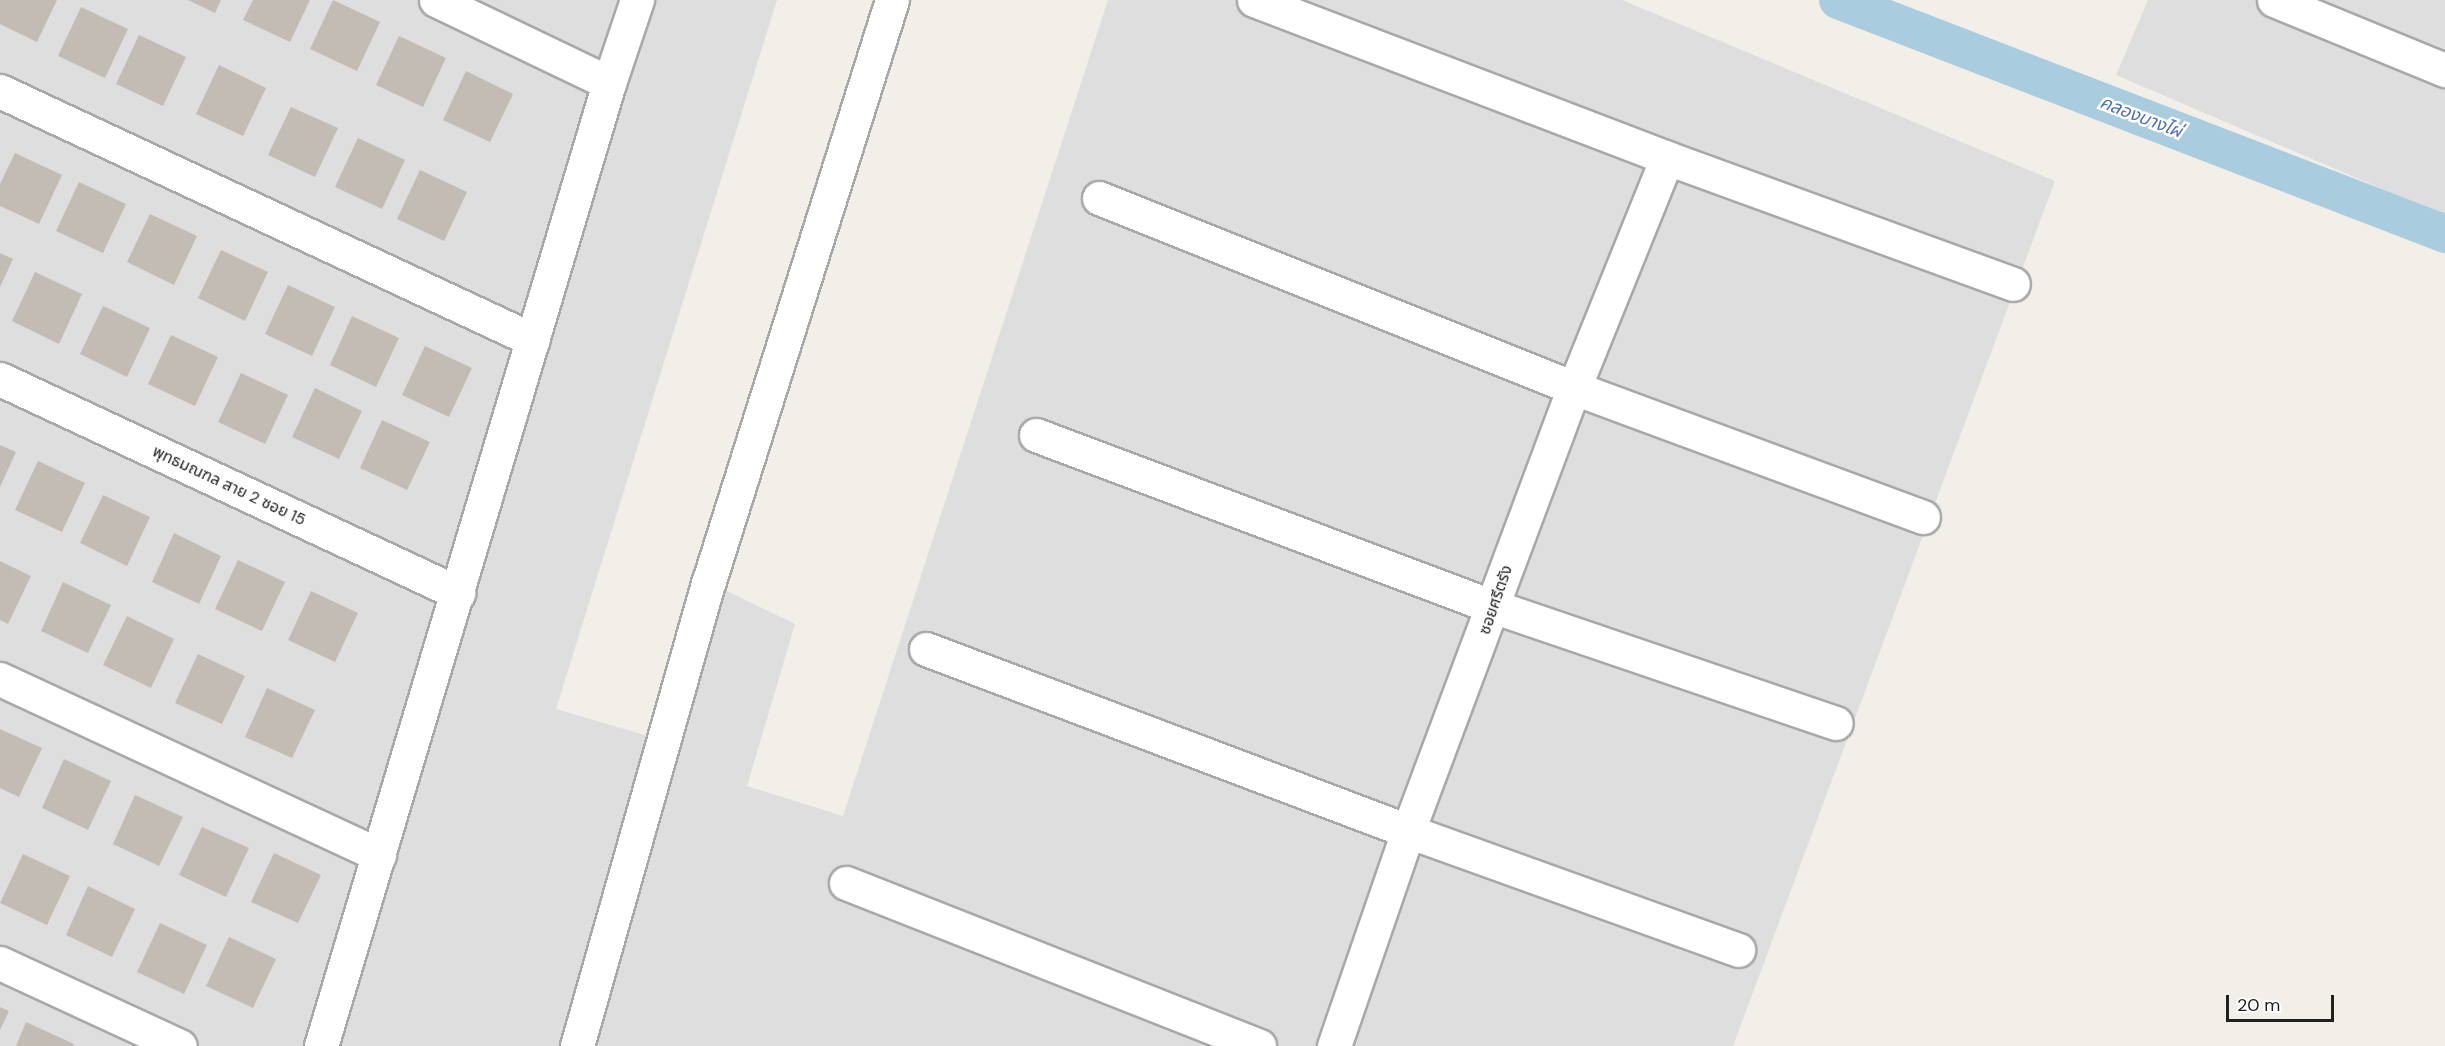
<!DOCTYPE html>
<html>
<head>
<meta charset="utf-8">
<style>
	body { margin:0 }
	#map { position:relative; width:2445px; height:1046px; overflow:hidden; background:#f1efe8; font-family:"DM Sans","Noto Sans Thai",sans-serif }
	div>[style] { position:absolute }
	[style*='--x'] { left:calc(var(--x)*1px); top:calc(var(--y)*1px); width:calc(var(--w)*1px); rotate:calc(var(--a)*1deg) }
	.residential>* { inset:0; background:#dfdede }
	.canal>* { height:38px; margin:-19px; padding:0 19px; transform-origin:19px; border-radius:19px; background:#a9ccde }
	.building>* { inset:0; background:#c2bcb4 }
	.roads { filter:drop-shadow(2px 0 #a8a8a8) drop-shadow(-2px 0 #a8a8a8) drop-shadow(0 2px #a8a8a8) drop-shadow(0 -2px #a8a8a8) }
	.minor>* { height:33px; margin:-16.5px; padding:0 16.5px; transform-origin:16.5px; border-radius:16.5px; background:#fff }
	span { translate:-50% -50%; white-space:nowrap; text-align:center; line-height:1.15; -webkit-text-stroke:5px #fff; paint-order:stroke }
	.street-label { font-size:16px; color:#212121 }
	.water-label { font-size:18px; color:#4d73b1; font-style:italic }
	.scale { position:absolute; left:2226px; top:995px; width:108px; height:27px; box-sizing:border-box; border:3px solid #212121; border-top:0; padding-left:8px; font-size:18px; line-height:21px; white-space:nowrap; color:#212121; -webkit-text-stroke:4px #fff; paint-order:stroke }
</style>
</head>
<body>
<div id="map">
	<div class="residential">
		<div style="clip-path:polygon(0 0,777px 0,556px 709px,675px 744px,719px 587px,795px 624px,747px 786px,843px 816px,1108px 0,1622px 0,2055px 181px,1733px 1046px,0 1046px)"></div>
		<div style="clip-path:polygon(2148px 0,2445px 0,2445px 216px,2116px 75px)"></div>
	</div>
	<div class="canal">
		<div style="--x:1838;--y:0;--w:651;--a:21.08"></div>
	</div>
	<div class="building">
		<div style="clip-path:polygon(0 0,57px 0,37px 42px,0 24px)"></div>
		<div style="clip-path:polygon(188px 0,221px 0,215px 13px)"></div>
		<div style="clip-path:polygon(253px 0,310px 0,290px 42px,243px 20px)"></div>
		<div style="clip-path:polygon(333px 0,380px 22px,357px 71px,310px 49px)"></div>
		<div style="clip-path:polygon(81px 7px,128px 29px,105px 78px,58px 56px)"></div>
		<div style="clip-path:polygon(139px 35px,186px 57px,163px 106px,116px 84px)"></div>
		<div style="clip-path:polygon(399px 36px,446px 58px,423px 107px,376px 85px)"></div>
		<div style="clip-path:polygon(219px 65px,266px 88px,243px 136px,196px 114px)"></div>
		<div style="clip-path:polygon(466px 71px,513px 94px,490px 142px,443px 120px)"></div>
		<div style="clip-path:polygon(291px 107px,338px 128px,315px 177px,268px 155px)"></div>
		<div style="clip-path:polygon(358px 138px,405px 160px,382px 209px,335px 187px)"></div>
		<div style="clip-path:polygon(15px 153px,62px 175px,39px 224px,0 206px,0 184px)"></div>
		<div style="clip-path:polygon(420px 170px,467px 192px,444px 241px,397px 219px)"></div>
		<div style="clip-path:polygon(79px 182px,126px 204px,103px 253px,56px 231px)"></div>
		<div style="clip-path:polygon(150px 214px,197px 236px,174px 285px,127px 262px)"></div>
		<div style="clip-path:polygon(221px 250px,268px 272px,245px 321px,198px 298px)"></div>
		<div style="clip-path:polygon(0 253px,13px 259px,0 287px)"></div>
		<div style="clip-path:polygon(35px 272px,82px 294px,59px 344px,12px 321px)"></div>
		<div style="clip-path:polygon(288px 285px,335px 307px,312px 356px,265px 334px)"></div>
		<div style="clip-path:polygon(103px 306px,150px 328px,127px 377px,80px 354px)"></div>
		<div style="clip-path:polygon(352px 316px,399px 338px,376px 387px,330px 365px)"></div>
		<div style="clip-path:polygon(171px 335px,218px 357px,195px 406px,148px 384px)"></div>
		<div style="clip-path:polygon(425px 346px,472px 368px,449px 417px,402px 395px)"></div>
		<div style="clip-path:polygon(241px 373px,288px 395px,265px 444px,218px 422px)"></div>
		<div style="clip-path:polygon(315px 388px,362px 411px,339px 459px,292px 437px)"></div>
		<div style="clip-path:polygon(382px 420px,430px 442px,407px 490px,360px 468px)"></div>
		<div style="clip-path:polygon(0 445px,16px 452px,0 487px)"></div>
		<div style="clip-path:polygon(38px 461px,85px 483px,62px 532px,15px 510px)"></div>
		<div style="clip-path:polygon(103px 495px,150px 517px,127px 566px,80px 543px)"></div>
		<div style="clip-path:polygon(174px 533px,221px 556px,199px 604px,152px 582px)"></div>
		<div style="clip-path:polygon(238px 560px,285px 582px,262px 631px,215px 609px)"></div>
		<div style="clip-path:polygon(0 561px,31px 576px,8px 624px,0 620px)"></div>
		<div style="clip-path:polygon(63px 582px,111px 605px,88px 653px,41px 631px)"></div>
		<div style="clip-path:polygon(311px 591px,358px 613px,335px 662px,288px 640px)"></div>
		<div style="clip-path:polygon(127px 616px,174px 639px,151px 688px,103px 665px)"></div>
		<div style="clip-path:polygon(198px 654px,245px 676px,222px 724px,175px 703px)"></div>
		<div style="clip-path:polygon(267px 688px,315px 710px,292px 758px,245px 737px)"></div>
		<div style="clip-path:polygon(0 729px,42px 748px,19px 797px,0 788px)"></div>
		<div style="clip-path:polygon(64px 759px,111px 781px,88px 830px,42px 808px)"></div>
		<div style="clip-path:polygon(135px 795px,183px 817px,159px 866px,113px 844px)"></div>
		<div style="clip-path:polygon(202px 827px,249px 848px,226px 897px,179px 875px)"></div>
		<div style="clip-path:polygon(274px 853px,321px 875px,298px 923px,251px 902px)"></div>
		<div style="clip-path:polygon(23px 854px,70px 876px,47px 925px,0 903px)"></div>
		<div style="clip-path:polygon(88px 886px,135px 909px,112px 957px,66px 935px)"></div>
		<div style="clip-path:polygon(160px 923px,207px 945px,184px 994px,137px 972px)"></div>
		<div style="clip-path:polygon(229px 937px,276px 959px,253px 1008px,206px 986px)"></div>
		<div style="clip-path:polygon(0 1007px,9px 1011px,0 1030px)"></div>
		<div style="clip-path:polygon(26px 1022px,74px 1044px,73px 1046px,16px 1046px)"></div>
	</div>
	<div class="roads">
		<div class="minor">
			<div style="--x:436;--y:0;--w:192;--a:25.6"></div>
			<div style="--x:1254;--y:0;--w:442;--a:20.9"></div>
			<div style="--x:1667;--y:158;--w:368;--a:20"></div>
			<div style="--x:2274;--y:0;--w:185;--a:22.3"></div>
			<div style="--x:0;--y:91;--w:588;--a:25.04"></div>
			<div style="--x:1099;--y:198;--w:512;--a:21.8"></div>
			<div style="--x:1574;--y:388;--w:372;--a:20.3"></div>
			<div style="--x:0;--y:379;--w:506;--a:25.04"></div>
			<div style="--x:1036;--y:435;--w:487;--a:20.6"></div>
			<div style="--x:1492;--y:606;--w:363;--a:18.8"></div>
			<div style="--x:926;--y:649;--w:515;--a:20.69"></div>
			<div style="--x:1408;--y:831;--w:351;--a:19.8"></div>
			<div style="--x:0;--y:679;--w:418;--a:24.9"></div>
			<div style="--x:846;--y:883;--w:444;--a:21.5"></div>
			<div style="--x:0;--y:963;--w:198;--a:24.8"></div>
			<div style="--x:321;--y:1046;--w:1005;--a:-73.35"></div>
			<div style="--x:609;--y:83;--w:88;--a:-71.4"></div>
			<div style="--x:577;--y:1046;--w:483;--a:-74.2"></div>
			<div style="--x:709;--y:581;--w:609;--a:-72.52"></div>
			<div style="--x:1334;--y:1046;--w:227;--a:-71"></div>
			<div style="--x:1408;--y:831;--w:473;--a:-69.5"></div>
			<div style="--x:1574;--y:388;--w:248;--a:-68"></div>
		</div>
	</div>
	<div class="street-label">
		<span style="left:229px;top:486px;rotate:25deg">พุทธมณฑล สาย 2 ซอย 15</span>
		<span style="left:1496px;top:600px;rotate:-71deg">ซอยศรีตรัง</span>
	</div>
	<div class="water-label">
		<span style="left:2141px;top:117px;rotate:21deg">คลองบางไผ่</span>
	</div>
	<div class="scale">20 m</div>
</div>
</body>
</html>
